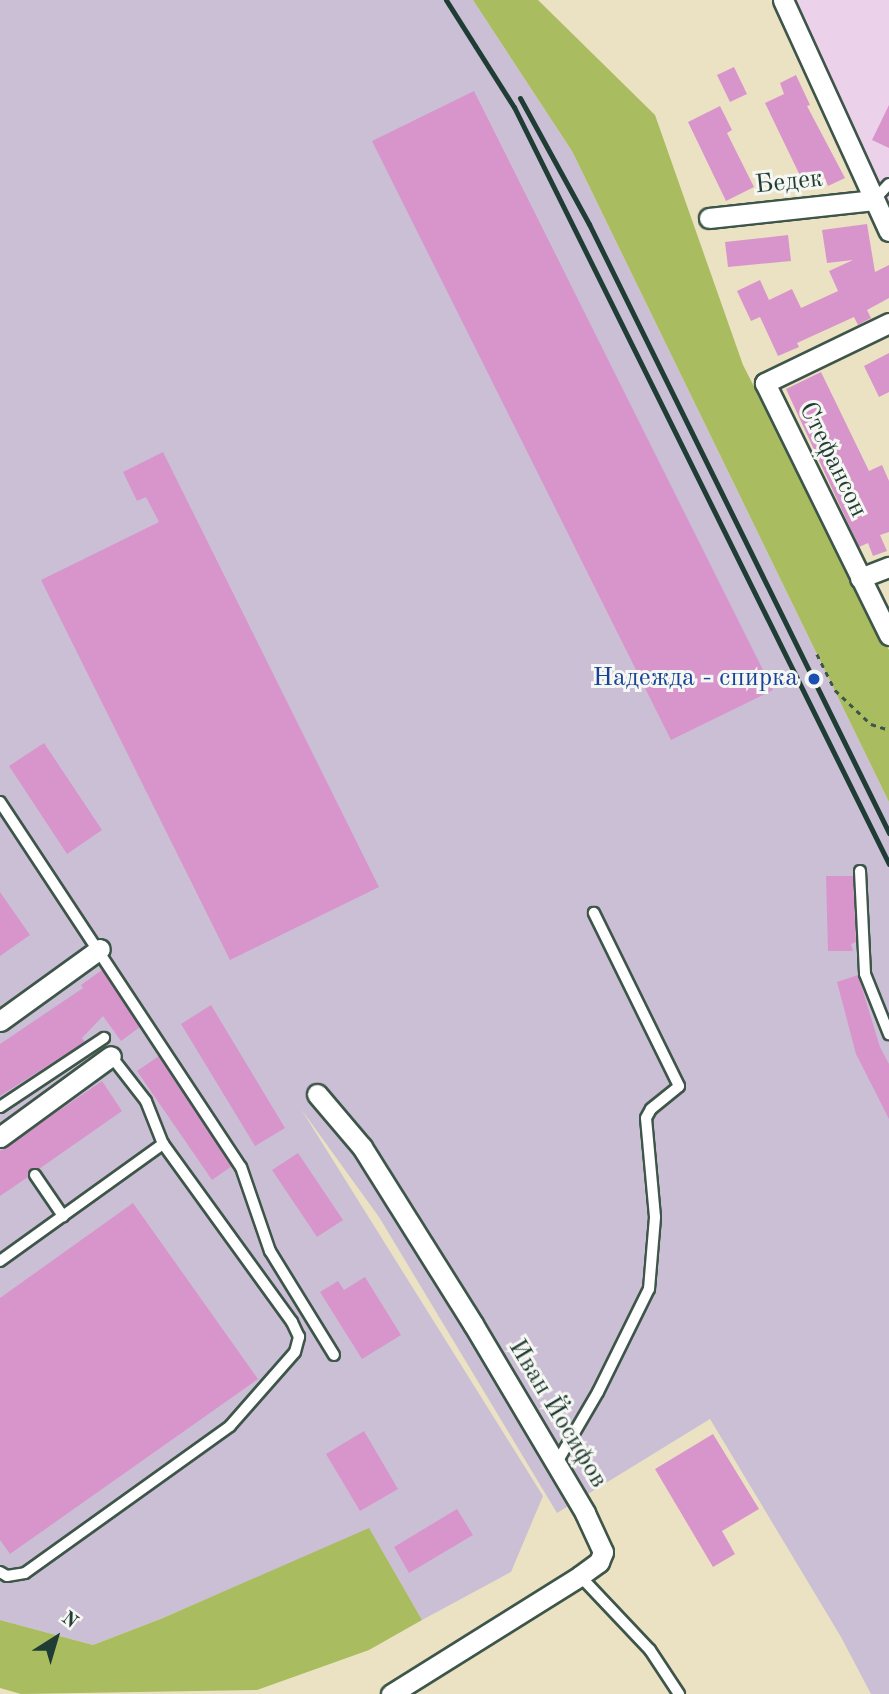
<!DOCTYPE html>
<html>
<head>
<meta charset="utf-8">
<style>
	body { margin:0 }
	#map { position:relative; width:889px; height:1694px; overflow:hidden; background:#ebe2c3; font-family:"Old Standard TT",serif }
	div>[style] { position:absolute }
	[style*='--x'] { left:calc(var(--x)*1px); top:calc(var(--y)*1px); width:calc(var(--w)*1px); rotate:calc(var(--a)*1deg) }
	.built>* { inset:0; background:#ecd1ea }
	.industrial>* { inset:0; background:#cbbfd5 }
	.green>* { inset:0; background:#a9bc60 }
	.building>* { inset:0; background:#d895cc }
	.path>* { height:2.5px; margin-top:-1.25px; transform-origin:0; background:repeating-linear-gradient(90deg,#3e5649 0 5px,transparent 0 10px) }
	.roads { filter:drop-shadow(2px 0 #3e5649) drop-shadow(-2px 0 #3e5649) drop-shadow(0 2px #3e5649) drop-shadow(0 -2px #3e5649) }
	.lane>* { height:10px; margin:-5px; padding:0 5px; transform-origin:5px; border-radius:5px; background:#fff }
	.street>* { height:19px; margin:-9.5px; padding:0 9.5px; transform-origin:9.5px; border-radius:9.5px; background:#fff }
	.rail>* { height:5px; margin:-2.5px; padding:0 2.5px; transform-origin:2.5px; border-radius:2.5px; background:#1f3d34 }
	.dots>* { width:19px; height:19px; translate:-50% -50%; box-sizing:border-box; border:4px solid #f6f6f2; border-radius:50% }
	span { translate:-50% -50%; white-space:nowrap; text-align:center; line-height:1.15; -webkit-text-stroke:6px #f6f6f2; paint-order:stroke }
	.street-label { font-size:26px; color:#1f3d34 }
	.transit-label { font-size:26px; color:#164399 }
	.right { translate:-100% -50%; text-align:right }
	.north { position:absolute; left:21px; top:1603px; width:70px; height:70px; -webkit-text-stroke:5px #f6f6f2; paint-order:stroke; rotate:37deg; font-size:19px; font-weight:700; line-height:28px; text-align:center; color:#1f3d34 }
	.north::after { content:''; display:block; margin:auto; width:24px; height:32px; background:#1f3d34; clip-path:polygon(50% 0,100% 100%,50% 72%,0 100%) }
</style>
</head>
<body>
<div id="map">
	<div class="built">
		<div style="clip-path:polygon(783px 0,889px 0,889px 231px)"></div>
	</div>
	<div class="industrial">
		<div style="clip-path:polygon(0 0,473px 0,572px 151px,889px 802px,889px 1694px,871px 1694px,841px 1637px,710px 1419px,557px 1513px,379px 1217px,301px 1109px,543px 1496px,511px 1572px,422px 1620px,369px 1529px,163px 1618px,93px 1645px,0 1620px)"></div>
	</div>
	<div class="green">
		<div style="clip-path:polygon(473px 0,538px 0,655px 115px,743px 365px,889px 650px,889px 802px,572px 151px)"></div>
		<div style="clip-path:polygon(369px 1528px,422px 1620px,369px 1650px,257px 1690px,21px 1694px,0 1688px,0 1620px,93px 1645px,163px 1618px)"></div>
	</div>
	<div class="building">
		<div style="clip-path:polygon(734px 67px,747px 94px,730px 102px,717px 75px)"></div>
		<div style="clip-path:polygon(796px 75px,810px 105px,807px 106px,845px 178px,828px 186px,824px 176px,805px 186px,765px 103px,784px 94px,780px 83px)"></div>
		<div style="clip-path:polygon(474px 91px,773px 690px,671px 740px,372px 141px)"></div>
		<div style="clip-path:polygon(889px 105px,889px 148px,872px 140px)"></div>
		<div style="clip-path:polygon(720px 106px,732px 130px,727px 133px,754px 187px,726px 201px,688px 122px)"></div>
		<div style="clip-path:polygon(867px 224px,875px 272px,889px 265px,889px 298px,867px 310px,871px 318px,858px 325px,854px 317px,797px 343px,799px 347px,778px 356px,760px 317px,751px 321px,737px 291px,760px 280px,769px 300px,792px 289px,801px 308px,838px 291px,829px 271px,853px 260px,827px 263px,822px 230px)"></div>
		<div style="clip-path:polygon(788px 235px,791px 261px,728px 267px,725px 242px)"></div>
		<div style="clip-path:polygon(889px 353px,889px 392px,879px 397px,864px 366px)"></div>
		<div style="clip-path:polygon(821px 372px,869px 471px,882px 465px,889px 481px,889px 532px,880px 535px,887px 551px,873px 556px,868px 543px,859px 547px,786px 389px)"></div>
		<div style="clip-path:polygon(163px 452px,379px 887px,230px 960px,41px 580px,159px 522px,146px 497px,137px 501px,123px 472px)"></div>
		<div style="clip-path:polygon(44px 743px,102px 830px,67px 854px,9px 766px)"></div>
		<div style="clip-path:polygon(826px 876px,853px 876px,856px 942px,851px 944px,853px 951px,828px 951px)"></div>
		<div style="clip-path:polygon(0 892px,30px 935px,0 956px)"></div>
		<div style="clip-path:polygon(102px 970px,140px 1027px,121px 1041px,103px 1016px,82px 1038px,85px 1042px,0 1096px,0 1044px,83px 988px,81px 985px)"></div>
		<div style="clip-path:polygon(858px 975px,880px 1047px,889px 1064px,889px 1119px,856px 1054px,837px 982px)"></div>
		<div style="clip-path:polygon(211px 1005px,285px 1128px,255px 1146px,181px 1024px)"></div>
		<div style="clip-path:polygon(159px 1056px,232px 1166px,212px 1180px,137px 1071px)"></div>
		<div style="clip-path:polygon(102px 1081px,122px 1111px,39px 1169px,30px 1169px,28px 1177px,0 1196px,0 1151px)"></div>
		<div style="clip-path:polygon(298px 1153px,343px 1220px,317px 1237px,272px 1170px)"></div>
		<div style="clip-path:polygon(133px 1203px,258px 1379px,10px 1554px,0 1540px,0 1298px)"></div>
		<div style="clip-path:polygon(365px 1277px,401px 1335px,362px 1359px,320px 1292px,338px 1281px,344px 1290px)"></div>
		<div style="clip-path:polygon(364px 1431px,398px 1489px,360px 1511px,326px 1454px)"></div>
		<div style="clip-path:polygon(713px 1434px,759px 1509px,722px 1531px,735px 1554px,713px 1567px,655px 1469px)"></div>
		<div style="clip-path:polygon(457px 1509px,473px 1535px,409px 1573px,394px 1547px)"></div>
	</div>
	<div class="path">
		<div style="--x:817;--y:654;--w:40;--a:63.4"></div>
		<div style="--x:835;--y:690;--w:50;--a:43.4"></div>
		<div style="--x:871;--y:724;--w:19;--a:18"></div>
	</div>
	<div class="roads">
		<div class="lane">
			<div style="--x:874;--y:200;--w:22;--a:-47"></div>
			<div style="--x:0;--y:802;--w:437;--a:56.6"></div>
			<div style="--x:241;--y:1167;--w:89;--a:71"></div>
			<div style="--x:270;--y:1251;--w:122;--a:58.4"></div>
			<div style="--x:860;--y:871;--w:103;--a:87.2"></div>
			<div style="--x:865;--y:974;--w:65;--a:68.2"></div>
			<div style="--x:0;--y:1107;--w:125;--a:-33.6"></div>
			<div style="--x:35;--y:1175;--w:50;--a:55.7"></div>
			<div style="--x:0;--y:1261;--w:201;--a:-35.7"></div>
			<div style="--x:556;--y:1464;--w:83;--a:-59.7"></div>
			<div style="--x:598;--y:1392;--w:115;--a:-63.7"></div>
			<div style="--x:649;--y:1289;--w:72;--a:-85.2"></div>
			<div style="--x:655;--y:1217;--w:99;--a:-95.2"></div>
			<div style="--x:646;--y:1118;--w:10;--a:-61"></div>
			<div style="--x:651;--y:1109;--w:36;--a:-39"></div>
			<div style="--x:679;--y:1086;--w:193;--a:-116.2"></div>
			<div style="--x:0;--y:1572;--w:8;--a:30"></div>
			<div style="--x:7;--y:1576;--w:18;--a:-9"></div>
			<div style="--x:25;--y:1573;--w:252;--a:-35.6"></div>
			<div style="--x:230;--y:1426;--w:98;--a:-48.7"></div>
			<div style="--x:295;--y:1352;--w:16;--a:-75"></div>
			<div style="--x:299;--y:1337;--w:17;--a:-115"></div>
			<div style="--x:292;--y:1322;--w:220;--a:-125.9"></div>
			<div style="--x:163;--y:1144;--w:46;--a:-111.6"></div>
			<div style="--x:146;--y:1101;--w:57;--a:-127.9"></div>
			<div style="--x:580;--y:1576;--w:102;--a:46.6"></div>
			<div style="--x:650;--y:1650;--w:53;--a:56.6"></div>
		</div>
		<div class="street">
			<div style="--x:783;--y:0;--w:254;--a:65.4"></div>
			<div style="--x:709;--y:218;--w:166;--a:-6.2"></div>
			<div style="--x:889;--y:323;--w:138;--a:154.2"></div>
			<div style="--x:765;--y:383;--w:281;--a:63.8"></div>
			<div style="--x:860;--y:578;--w:31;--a:-21"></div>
			<div style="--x:0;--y:1021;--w:123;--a:-35.8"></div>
			<div style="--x:317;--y:1094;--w:70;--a:49.7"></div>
			<div style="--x:362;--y:1147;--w:209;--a:57.9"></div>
			<div style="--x:473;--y:1324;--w:220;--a:59.3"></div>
			<div style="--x:585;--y:1513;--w:43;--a:65.2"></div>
			<div style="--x:603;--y:1552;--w:11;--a:112"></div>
			<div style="--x:599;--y:1562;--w:24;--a:144"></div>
			<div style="--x:580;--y:1576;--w:223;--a:148"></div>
			<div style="--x:0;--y:1137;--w:137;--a:-36.1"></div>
		</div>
	</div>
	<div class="rail">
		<div style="--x:446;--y:0;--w:127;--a:57.6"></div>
		<div style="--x:514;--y:107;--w:845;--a:63.65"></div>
		<div style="--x:520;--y:98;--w:144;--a:61.3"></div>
		<div style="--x:589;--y:224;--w:679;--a:63.77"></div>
	</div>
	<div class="dots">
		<div style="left:814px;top:679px;background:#1a4fb4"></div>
	</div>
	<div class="street-label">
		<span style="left:789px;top:183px;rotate:-6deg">Бедек</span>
		<span style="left:832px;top:460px;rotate:64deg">Стефансон</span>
		<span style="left:557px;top:1414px;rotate:59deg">Иван Йосифов</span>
	</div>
	<div class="transit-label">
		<span class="right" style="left:798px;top:679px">Надежда - спирка</span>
	</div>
	<div class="north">N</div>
</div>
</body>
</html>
